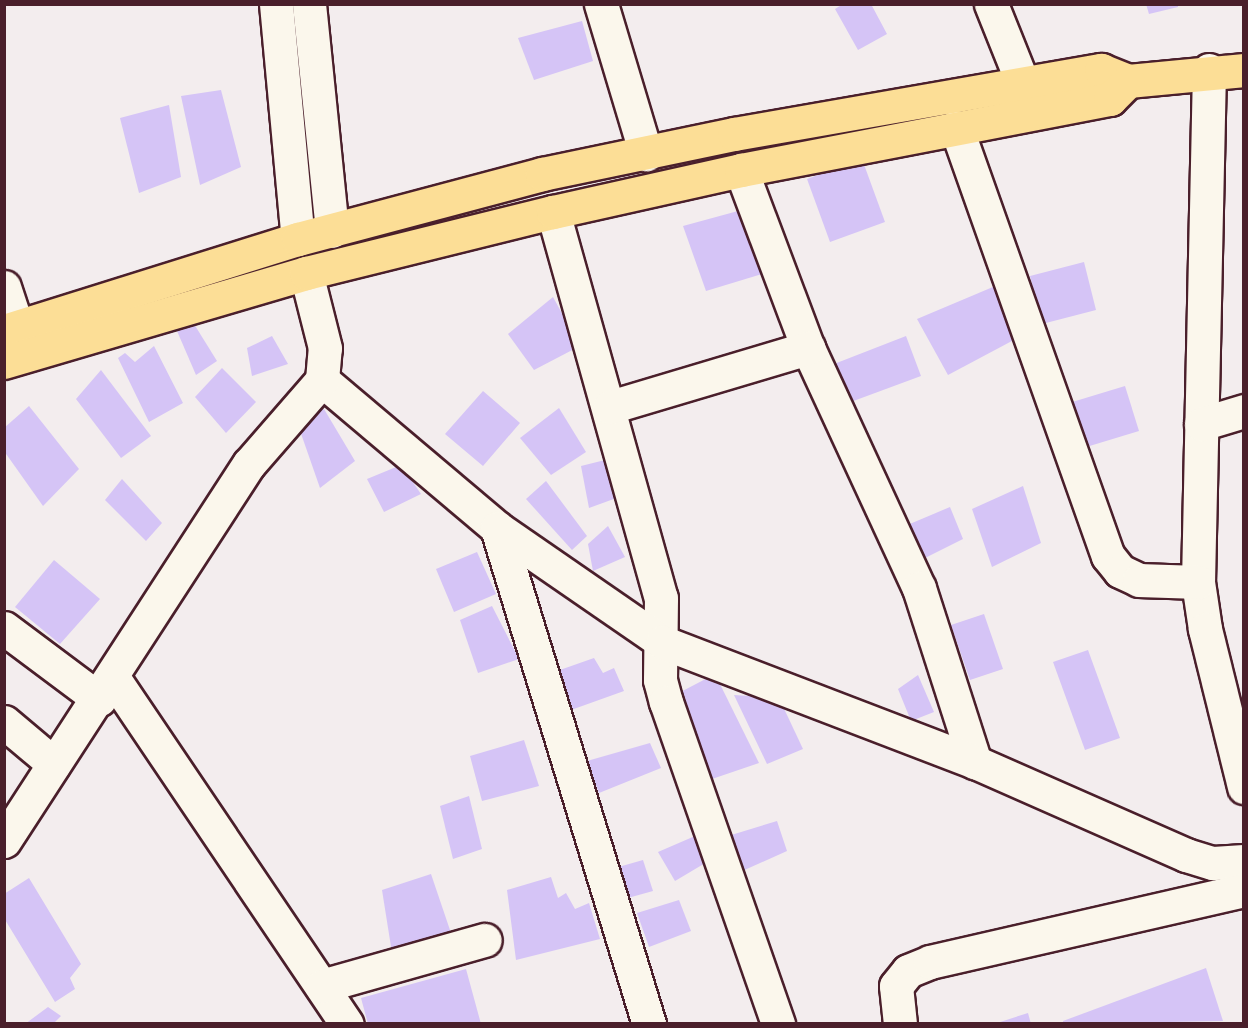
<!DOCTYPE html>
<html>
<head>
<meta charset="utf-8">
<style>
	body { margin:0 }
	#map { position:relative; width:1248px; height:1028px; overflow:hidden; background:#f3edee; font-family:"Balsamiq Sans",sans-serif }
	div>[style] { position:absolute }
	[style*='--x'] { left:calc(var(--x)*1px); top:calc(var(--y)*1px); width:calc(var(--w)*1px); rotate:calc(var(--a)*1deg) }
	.building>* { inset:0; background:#d5c4f6 }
	.roads { filter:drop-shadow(2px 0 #4a1f2b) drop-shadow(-2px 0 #4a1f2b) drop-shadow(0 2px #4a1f2b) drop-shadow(0 -2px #4a1f2b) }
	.minor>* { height:33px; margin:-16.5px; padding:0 16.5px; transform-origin:16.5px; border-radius:16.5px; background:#fbf7ec }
	.major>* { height:33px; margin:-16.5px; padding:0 16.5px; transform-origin:16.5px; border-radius:16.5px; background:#fcde96 }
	span { translate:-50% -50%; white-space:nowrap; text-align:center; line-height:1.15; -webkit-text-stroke:4.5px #fbf7ec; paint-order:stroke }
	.frame { position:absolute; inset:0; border:6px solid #4a1f2b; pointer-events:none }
</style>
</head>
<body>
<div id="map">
	<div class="building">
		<div style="clip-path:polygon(843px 4px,871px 4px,887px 34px,858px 50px,835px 9px)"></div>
		<div style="clip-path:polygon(1146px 4px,1178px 4px,1178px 7px,1149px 14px)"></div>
		<div style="clip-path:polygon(582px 21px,593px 61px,534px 80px,518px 38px)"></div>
		<div style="clip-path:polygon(221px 90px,241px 167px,200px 185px,181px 96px)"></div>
		<div style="clip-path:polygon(169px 105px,181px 177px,139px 193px,120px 118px)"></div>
		<div style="clip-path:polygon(862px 159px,885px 222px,830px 242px,807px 179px)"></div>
		<div style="clip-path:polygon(738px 211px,762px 274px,706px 291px,683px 226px)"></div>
		<div style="clip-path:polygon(1084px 262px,1096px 310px,1042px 324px,1030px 276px)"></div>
		<div style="clip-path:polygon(1000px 284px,1023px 335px,948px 375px,917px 319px)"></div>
		<div style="clip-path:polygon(553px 297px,580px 346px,534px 370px,508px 334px)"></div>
		<div style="clip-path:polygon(194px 324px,217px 361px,196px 375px,177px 331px)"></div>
		<div style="clip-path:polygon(272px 336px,288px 364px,252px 376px,247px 348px)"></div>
		<div style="clip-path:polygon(906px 336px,921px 376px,848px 403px,834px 364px)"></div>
		<div style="clip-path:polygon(154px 346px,183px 403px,149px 422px,118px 358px,125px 353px,135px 362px)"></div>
		<div style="clip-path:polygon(222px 368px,256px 402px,226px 433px,195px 397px)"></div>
		<div style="clip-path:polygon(101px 370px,151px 436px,121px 458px,76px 399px)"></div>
		<div style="clip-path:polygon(1125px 386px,1139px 431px,1083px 448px,1069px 403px)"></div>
		<div style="clip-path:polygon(483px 391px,520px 423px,483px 466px,445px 434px)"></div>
		<div style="clip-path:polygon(29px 406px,79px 469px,43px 506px,4px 451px,4px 428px)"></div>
		<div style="clip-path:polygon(559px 408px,586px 452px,551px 475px,520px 438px)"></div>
		<div style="clip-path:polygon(324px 409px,355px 461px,320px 488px,298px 425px)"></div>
		<div style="clip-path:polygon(609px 459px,622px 496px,589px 508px,581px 466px)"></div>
		<div style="clip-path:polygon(401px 465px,421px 494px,384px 512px,367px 479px)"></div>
		<div style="clip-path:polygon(122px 479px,162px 523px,146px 541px,105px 500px)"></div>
		<div style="clip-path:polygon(546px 481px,587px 536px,572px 550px,526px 499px)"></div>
		<div style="clip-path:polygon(1023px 486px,1041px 543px,992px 567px,972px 509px)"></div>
		<div style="clip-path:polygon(950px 507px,963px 539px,919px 561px,905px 526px)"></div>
		<div style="clip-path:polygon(608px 526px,625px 557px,593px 571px,588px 544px)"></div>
		<div style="clip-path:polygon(477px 552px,496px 594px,454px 612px,436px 569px)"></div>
		<div style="clip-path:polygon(54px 560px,100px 599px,60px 644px,15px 607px)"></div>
		<div style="clip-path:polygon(492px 606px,519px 659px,478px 673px,460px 620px)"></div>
		<div style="clip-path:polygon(984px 614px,1003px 669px,970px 680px,951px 625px)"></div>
		<div style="clip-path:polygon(1088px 650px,1120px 738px,1085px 750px,1053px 662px)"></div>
		<div style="clip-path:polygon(594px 658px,603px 673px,614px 668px,624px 691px,571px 710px,557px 671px)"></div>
		<div style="clip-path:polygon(715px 674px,759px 763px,712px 779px,675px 695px)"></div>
		<div style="clip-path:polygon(918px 675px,934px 712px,911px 721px,898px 689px)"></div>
		<div style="clip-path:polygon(734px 695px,779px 698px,803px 749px,767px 764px)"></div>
		<div style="clip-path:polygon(524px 740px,539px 786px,482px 801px,470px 756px)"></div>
		<div style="clip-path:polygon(650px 743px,661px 768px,599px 793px,587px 761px)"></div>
		<div style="clip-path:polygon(469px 796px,482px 849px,453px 859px,440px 806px)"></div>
		<div style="clip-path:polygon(777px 821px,787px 851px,740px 872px,728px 836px)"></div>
		<div style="clip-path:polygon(695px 836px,707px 862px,675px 881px,658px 852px)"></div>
		<div style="clip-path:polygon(643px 860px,653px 891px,617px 901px,608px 870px)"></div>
		<div style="clip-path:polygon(431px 874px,452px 936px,392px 953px,382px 890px)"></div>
		<div style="clip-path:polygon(551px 877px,558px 898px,566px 893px,575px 909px,589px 903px,600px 939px,516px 960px,507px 890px)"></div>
		<div style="clip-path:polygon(29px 878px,81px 964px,70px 978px,75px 989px,55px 1002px,4px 918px,4px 894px)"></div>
		<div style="clip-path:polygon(679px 900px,691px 931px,649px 947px,637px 913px)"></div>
		<div style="clip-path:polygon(1206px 968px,1223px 1021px,1063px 1024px,1063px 1021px)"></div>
		<div style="clip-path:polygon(466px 969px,481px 1024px,368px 1024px,361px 998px)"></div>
		<div style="clip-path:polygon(48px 1007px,61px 1016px,53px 1024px,25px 1024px)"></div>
		<div style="clip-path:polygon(1028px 1013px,1031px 1024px,997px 1024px,997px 1023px)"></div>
	</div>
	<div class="roads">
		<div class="minor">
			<div style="--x:276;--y:4;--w:236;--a:84.7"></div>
			<div style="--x:309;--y:4;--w:228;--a:84.2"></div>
			<div style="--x:601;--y:4;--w:157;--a:73.3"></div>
			<div style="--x:991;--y:4;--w:86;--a:68.2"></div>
			<div style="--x:1209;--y:70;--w:512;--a:91.23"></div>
			<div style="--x:1198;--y:582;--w:48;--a:81.5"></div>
			<div style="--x:1205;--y:629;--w:163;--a:76.1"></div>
			<div style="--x:956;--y:127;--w:455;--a:70.5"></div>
			<div style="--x:1108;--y:556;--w:19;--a:51"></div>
			<div style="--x:1120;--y:571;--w:21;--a:25"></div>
			<div style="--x:1139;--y:580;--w:59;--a:1.9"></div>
			<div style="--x:741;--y:170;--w:190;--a:69.4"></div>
			<div style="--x:808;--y:348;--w:264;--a:65.2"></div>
			<div style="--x:919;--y:588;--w:183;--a:72.2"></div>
			<div style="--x:553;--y:212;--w:401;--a:74.4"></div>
			<div style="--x:661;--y:598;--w:82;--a:90.7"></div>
			<div style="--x:660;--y:680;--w:23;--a:75"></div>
			<div style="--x:666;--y:702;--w:341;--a:70.8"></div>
			<div style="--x:4;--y:287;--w:71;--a:71.8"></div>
			<div style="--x:322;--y:380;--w:229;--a:40.2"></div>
			<div style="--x:497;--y:528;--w:201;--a:34.6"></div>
			<div style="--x:662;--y:642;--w:335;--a:21"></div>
			<div style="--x:975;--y:762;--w:231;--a:23.8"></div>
			<div style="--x:1186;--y:855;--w:28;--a:17"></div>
			<div style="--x:1213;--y:863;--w:31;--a:-4"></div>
			<div style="--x:610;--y:407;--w:207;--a:-16.6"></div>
			<div style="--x:1201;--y:424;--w:45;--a:-16.8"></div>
			<div style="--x:497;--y:528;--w:519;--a:72.96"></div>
			<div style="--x:4;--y:628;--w:119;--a:36.8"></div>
			<div style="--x:114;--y:679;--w:416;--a:56"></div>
			<div style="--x:4;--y:722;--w:65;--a:40"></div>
			<div style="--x:4;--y:841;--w:450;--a:-57"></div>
			<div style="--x:249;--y:464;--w:111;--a:-49"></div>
			<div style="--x:322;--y:380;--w:32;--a:-85"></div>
			<div style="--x:325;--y:348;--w:77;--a:-104.2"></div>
			<div style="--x:322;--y:986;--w:169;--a:-15.8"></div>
			<div style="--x:900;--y:1024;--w:38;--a:-96"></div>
			<div style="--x:896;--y:986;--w:19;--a:-51"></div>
			<div style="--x:908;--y:971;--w:24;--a:-22"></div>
			<div style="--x:930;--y:962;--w:322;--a:-12.9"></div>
		</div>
		<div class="major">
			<div style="--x:4;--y:331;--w:308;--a:-17.4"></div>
			<div style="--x:298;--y:239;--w:253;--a:-14.9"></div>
			<div style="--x:542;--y:174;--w:196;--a:-11.8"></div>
			<div style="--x:734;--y:134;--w:373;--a:-9.9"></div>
			<div style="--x:1101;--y:70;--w:29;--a:22"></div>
			<div style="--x:1128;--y:81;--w:117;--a:-5.4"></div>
			<div style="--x:4;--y:362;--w:315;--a:-16.4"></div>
			<div style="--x:306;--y:273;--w:254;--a:-13.9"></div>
			<div style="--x:553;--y:212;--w:193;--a:-12.6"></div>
			<div style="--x:741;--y:170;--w:376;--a:-10.9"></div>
			<div style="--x:1110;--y:99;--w:25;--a:-45"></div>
		</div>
	</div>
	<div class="frame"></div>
</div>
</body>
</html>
